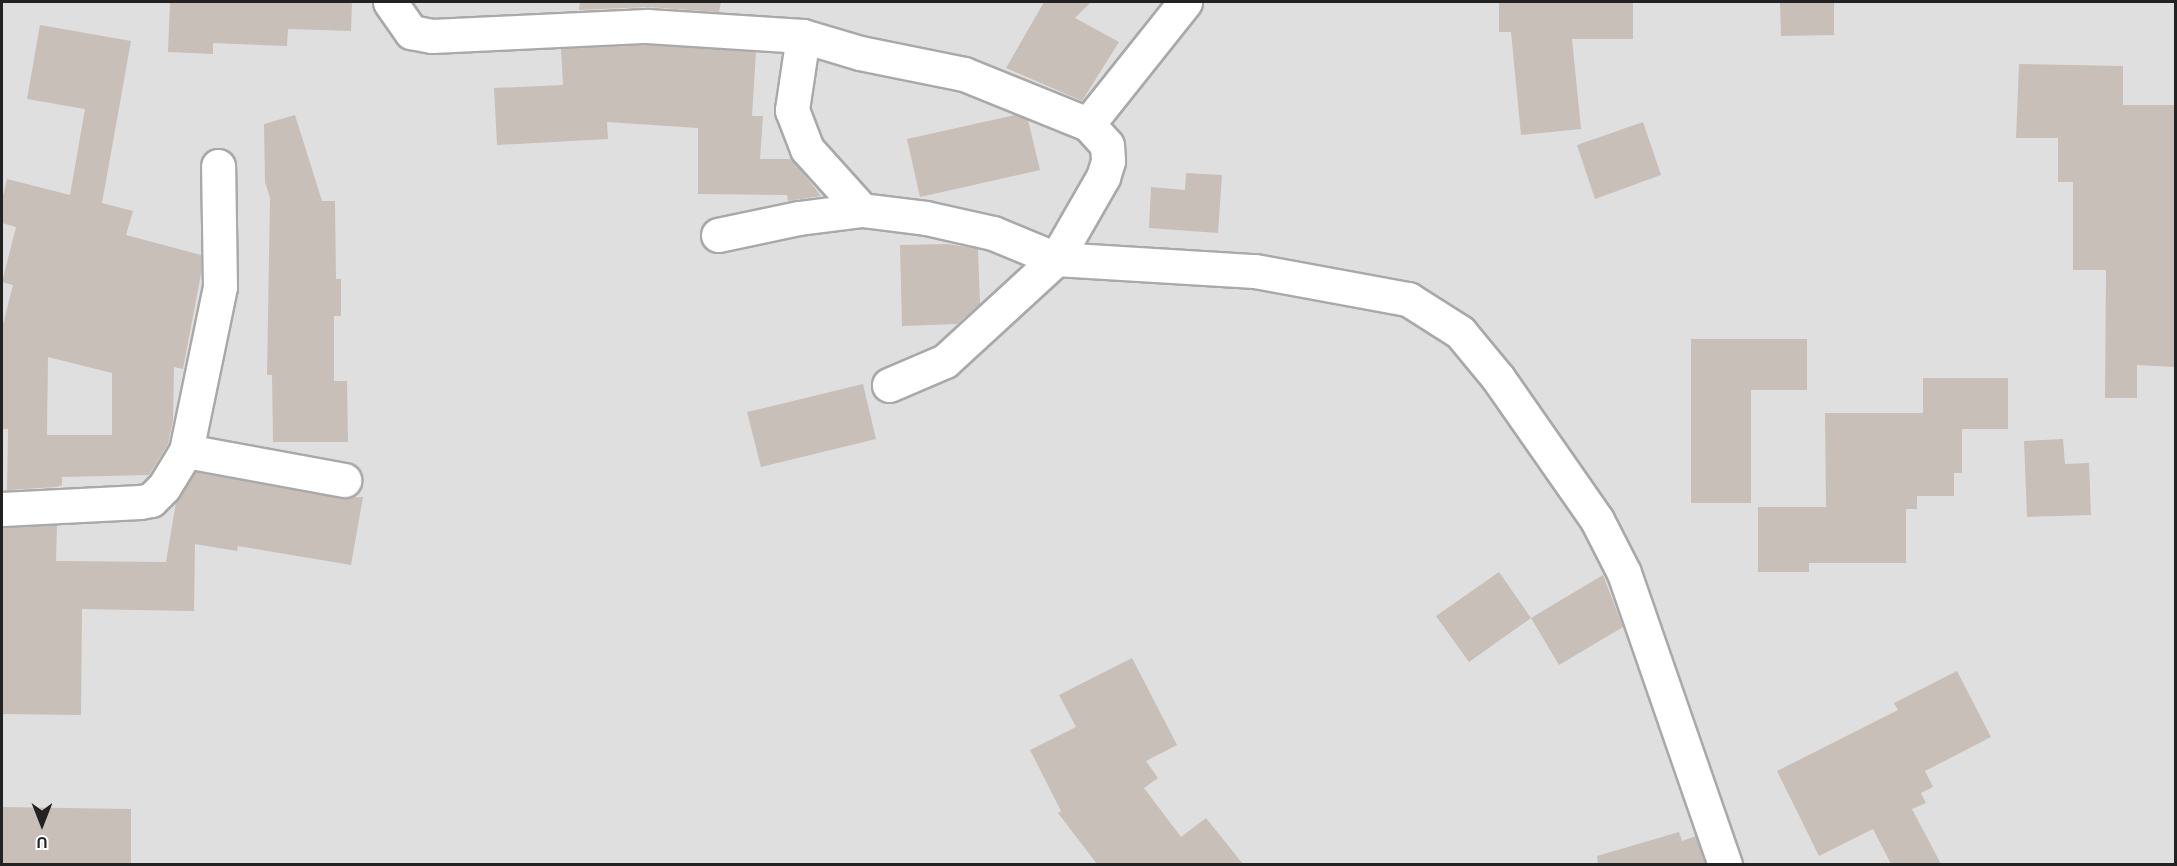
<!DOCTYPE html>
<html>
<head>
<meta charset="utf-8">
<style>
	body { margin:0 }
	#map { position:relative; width:2177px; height:866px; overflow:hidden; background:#f2efe9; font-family:"DM Sans",sans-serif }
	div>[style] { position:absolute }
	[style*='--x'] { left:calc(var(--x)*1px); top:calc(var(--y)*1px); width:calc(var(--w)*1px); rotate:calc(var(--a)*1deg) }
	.residential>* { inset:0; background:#e0dfdf }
	.building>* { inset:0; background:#c7bfb8 }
	.roads { filter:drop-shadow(2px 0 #a9a9a9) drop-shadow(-2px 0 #a9a9a9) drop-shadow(0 2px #a9a9a9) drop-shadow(0 -2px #a9a9a9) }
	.minor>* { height:33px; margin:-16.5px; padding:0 16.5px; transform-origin:16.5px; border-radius:16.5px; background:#fff }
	span { translate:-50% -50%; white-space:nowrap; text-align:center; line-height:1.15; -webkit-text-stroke:5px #fff; paint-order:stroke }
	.frame { position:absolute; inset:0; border:3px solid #222; pointer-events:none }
	.north { position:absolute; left:12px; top:794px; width:60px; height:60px; -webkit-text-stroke:4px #fff; paint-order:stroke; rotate:180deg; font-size:16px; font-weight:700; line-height:24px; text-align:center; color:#222 }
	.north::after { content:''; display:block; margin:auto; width:21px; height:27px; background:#222; clip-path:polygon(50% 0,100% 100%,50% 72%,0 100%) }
</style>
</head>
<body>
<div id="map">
	<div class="residential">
		<div style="clip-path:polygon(2px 2px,2175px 2px,2175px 864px,2px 864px)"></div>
	</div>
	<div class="building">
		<div style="clip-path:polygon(170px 2px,352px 2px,351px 31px,288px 29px,287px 46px,213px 43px,213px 54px,168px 52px)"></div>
		<div style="clip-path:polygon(580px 2px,721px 2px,719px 12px,648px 7px,579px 10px)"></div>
		<div style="clip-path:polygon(1044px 2px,1091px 2px,1075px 18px,1119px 42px,1082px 101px,1006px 68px)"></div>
		<div style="clip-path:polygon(1499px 2px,1633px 2px,1633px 39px,1572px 39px,1581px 129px,1521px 135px,1511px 32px,1499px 32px)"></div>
		<div style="clip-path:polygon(1780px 2px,1834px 2px,1834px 35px,1781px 36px)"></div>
		<div style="clip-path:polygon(evenodd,40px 25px,131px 41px,102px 203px,133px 211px,126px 235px,201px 255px,201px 274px,183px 369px,174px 367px,173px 420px,168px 444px,149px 475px,62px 477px,62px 485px,57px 487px,7px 490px,8px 429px,2px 429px,2px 328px,13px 285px,2px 282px,16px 227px,2px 223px,2px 200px,7px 179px,70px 195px,85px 109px,27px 99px,40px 25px,48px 357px,112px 373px,112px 435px,47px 435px,48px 357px)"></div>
		<div style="clip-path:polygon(647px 45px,756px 52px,752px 116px,763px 116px,760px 159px,792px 159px,821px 196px,788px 201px,787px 195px,698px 194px,698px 128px,607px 122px,608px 139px,497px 145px,494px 88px,563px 85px,561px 49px)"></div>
		<div style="clip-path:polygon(2019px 64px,2123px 66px,2123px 105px,2175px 105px,2175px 367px,2137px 365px,2137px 398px,2105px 398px,2106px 270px,2073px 270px,2073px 182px,2058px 182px,2058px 138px,2016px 138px)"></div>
		<div style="clip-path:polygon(295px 115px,322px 201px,335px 201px,336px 279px,341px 279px,341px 316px,334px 316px,334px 381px,347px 381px,348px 442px,273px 442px,272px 375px,267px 375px,270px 198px,265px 182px,264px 124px)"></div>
		<div style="clip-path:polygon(1015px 115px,1028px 120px,1040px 170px,920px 197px,907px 139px)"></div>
		<div style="clip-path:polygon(1643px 122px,1661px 175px,1595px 199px,1577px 145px)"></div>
		<div style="clip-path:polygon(1186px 173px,1222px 175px,1218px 233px,1149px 228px,1151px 187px,1185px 190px)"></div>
		<div style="clip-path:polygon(948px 244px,978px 249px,980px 304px,957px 324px,902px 326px,900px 245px)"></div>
		<div style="clip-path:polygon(1691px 339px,1807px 339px,1807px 390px,1751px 390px,1751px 503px,1691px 503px)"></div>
		<div style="clip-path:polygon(1923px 378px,2008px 378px,2008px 429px,1962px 429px,1962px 473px,1954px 473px,1954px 496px,1917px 496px,1917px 509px,1906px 509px,1906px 563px,1809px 563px,1809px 572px,1758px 572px,1758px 507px,1826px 507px,1825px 413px,1923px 413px)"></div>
		<div style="clip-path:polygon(863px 384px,876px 439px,761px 467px,747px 412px)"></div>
		<div style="clip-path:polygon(2063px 439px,2065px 464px,2089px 463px,2091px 515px,2027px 517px,2024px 441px)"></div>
		<div style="clip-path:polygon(195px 472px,341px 498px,363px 497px,351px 565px,238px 546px,237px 551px,195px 544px,194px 611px,82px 609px,81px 715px,2px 714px,2px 527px,57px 525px,56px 561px,166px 562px,176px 502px)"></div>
		<div style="clip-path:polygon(1499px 572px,1531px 618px,1469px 662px,1436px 616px)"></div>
		<div style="clip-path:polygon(1603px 575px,1623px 627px,1559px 665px,1531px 618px)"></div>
		<div style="clip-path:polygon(1132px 658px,1177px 745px,1146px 761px,1158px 778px,1144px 788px,1181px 837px,1206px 818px,1243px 864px,1097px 864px,1058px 813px,1061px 811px,1030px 750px,1076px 727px,1059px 695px)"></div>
		<div style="clip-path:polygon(1957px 671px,1991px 737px,1925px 771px,1933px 787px,1921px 793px,1926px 803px,1912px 809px,1941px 864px,1891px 864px,1873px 829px,1819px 856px,1777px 771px,1898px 710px,1894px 703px)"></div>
		<div style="clip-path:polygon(2px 807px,131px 809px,131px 864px,2px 864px)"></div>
		<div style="clip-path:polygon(1679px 832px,1682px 841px,1696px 836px,1705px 864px,1598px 864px,1597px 856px)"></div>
	</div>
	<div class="roads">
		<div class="minor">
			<div style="--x:390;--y:2;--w:37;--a:55"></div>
			<div style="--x:411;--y:32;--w:21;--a:11"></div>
			<div style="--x:432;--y:36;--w:215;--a:-2.7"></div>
			<div style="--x:647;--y:26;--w:156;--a:3.7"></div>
			<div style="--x:803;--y:36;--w:59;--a:16.6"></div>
			<div style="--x:860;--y:53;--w:106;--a:11.4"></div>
			<div style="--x:964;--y:74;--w:134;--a:22"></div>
			<div style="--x:1088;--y:124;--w:28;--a:48"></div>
			<div style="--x:1107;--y:145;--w:16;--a:86"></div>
			<div style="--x:1108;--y:161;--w:17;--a:107"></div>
			<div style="--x:1103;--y:177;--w:95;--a:119.8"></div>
			<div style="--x:1056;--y:259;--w:151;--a:137.4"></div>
			<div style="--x:945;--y:361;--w:61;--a:156.8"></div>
			<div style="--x:803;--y:36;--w:75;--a:98.5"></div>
			<div style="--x:792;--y:110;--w:42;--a:69"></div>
			<div style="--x:807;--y:149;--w:82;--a:48"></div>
			<div style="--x:1088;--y:124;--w:156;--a:-51.5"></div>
			<div style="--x:718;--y:235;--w:83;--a:-11.9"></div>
			<div style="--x:799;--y:218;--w:64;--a:-7.2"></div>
			<div style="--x:862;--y:210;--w:64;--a:7.1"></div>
			<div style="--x:926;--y:218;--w:69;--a:12.6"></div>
			<div style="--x:993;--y:233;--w:68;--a:22.4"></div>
			<div style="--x:1056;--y:259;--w:199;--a:3.5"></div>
			<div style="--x:1255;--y:271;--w:156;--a:10.4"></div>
			<div style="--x:1408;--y:299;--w:62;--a:32.4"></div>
			<div style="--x:1460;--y:332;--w:60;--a:50.4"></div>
			<div style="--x:1498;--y:378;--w:173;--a:55.1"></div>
			<div style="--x:1597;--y:520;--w:59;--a:63"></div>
			<div style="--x:1624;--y:573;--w:308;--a:70.9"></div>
			<div style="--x:186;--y:451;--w:161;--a:10.4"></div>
			<div style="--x:2;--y:509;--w:138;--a:-2.9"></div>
			<div style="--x:140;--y:502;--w:11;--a:-10"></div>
			<div style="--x:151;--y:500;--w:18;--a:-45"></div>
			<div style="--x:164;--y:487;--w:42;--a:-58.6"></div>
			<div style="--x:186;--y:451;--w:167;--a:-78.3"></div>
			<div style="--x:220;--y:287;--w:121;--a:-90.9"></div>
		</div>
	</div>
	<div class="frame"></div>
	<div class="north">U</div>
</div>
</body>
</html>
